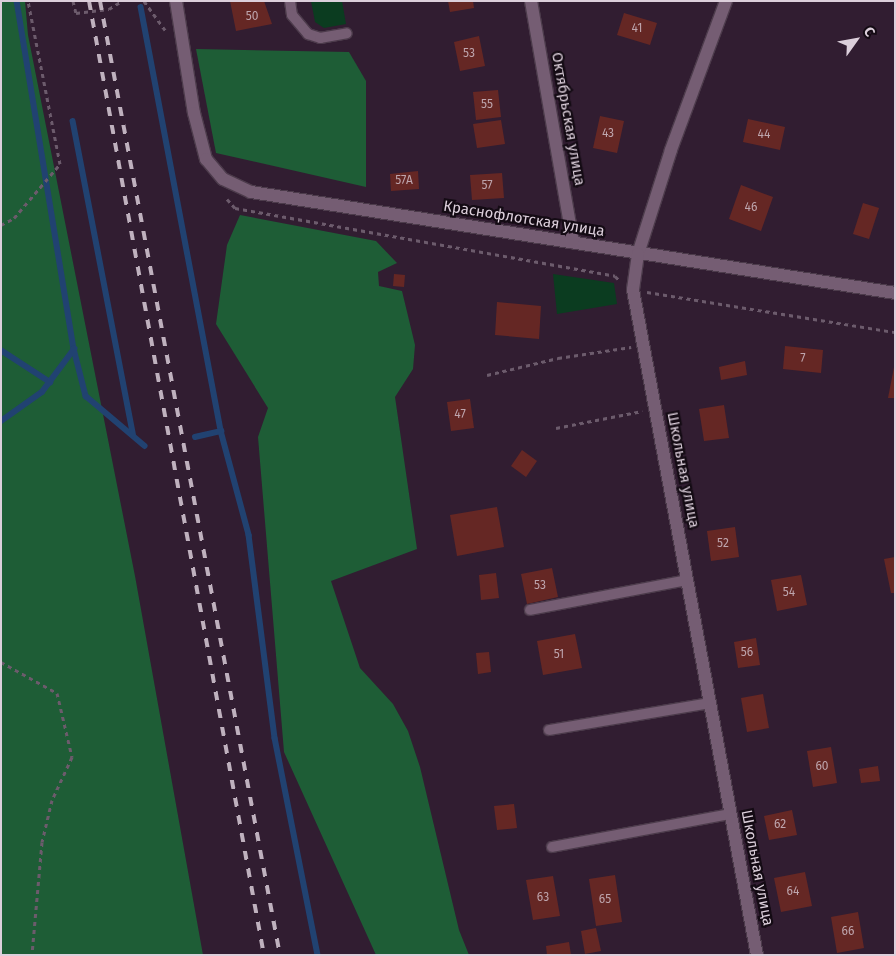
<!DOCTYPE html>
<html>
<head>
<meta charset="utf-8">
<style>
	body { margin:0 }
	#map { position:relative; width:896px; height:956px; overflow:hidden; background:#311d31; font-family:"Fira Sans",sans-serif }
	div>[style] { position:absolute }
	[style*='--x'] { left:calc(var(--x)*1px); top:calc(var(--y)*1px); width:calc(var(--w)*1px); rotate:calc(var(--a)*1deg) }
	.green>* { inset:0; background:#0b3c20 }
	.forest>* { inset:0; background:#1e5d36 }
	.stream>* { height:5.5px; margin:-2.75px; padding:0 2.75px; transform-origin:2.75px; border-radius:2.75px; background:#214271 }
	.building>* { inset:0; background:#652724 }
	.path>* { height:3px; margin-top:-1.5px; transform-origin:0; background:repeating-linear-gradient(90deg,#6c5b6c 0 4px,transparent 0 8px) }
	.roads { filter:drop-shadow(1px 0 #4c3b4b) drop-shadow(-1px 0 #4c3b4b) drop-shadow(0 1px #4c3b4b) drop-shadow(0 -1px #4c3b4b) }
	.service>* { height:10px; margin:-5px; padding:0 5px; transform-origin:5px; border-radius:5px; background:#755d73 }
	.minor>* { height:12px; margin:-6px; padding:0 6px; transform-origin:6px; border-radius:6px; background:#755d73 }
	.rail>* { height:4px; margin-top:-2px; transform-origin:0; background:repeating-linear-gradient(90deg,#bfb1be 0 9px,transparent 0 18px) }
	span { translate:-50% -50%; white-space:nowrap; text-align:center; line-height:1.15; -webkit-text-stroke:4.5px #140b14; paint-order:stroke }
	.number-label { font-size:12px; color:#bea5ad }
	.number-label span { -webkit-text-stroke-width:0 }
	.street-label { font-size:15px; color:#dccfdb }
	.frame { position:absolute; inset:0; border:2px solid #dccfdb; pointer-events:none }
	.north { position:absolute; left:831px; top:15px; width:50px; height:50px; -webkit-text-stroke:4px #140b14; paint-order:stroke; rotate:58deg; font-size:14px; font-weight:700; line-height:20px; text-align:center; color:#dccfdb }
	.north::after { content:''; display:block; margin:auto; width:18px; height:22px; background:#dccfdb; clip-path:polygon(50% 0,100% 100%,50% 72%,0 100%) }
</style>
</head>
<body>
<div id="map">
	<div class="green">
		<div style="clip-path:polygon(311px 1px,342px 1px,346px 24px,324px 28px,315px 22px)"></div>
		<div style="clip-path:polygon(553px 274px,614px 283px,617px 304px,557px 314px)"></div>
	</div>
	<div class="forest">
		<div style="clip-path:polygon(1px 1px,25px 1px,28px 35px,135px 576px,203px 955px,1px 955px)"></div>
		<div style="clip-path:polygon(196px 49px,349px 52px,366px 81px,366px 187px,216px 153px)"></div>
		<div style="clip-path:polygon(240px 215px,376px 241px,397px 263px,378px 272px,379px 286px,402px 291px,415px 345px,413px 369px,395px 397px,417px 549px,331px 581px,360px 668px,393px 704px,408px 731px,420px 767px,459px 930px,469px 955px,376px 955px,284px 752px,258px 437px,268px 408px,216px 324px,227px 245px)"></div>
	</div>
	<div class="stream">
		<div style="--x:17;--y:1;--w:353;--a:80.7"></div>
		<div style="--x:74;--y:349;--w:49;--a:75.7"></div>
		<div style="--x:86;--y:396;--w:77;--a:40.3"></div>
		<div style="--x:141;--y:7;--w:431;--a:79.3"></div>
		<div style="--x:221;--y:431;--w:108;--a:74.9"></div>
		<div style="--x:249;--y:535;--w:205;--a:82.7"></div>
		<div style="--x:275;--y:738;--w:221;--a:78.8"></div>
		<div style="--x:73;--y:121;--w:319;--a:79.1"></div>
		<div style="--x:1;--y:350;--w:59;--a:33.1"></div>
		<div style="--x:1;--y:421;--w:50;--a:-35.3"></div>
		<div style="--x:42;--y:392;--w:54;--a:-53.3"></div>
		<div style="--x:195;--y:437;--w:27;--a:-13"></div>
	</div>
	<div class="building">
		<div style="clip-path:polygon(230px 1px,264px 1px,272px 24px,236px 31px)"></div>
		<div style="clip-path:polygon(448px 1px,473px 1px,474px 8px,450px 12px)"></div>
		<div style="clip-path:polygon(624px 13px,657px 23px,650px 45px,617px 35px)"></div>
		<div style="clip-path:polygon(479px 36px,485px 66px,460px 71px,454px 42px)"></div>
		<div style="clip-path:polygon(498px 90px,501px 117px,476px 120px,473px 92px)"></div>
		<div style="clip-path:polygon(600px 116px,624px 121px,617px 153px,593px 148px)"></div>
		<div style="clip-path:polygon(748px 119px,785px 127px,780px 150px,743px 142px)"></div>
		<div style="clip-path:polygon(501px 120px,505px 144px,477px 148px,473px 124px)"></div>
		<div style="clip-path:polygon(418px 171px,419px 189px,391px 191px,390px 174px)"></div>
		<div style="clip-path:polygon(502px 173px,504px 198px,472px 200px,470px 175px)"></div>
		<div style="clip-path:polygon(741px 185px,773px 197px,761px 231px,729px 219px)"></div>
		<div style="clip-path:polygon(863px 203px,879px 208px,869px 239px,853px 234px)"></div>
		<div style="clip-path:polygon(394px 274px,405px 275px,404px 287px,393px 286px)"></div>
		<div style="clip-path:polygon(497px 302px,541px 306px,539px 339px,495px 335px)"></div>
		<div style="clip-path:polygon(785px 346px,823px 350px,821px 373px,783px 369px)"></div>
		<div style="clip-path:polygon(745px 361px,747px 375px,721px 380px,719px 367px)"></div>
		<div style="clip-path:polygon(895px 362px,895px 398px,888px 398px)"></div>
		<div style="clip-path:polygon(470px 399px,474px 428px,451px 431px,447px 402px)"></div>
		<div style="clip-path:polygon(724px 405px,729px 438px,704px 441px,699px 409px)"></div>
		<div style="clip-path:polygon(522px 450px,537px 461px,526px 477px,511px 466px)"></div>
		<div style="clip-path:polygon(497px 507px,504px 547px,457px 556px,450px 515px)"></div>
		<div style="clip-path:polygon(735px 527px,739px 557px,711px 561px,707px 531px)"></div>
		<div style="clip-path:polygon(895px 557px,895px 593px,891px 593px,884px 559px)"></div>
		<div style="clip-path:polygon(552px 568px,558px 597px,527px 604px,521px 574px)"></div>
		<div style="clip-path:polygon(496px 573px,499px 598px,481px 600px,479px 575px)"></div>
		<div style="clip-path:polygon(801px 575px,807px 605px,777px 611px,771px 580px)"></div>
		<div style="clip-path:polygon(575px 634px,582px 668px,543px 675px,537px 641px)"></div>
		<div style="clip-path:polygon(756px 638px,760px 665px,738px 668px,734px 642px)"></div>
		<div style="clip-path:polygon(489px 652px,491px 672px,478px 674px,476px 653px)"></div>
		<div style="clip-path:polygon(763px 694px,769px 728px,747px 732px,741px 698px)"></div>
		<div style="clip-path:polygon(831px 747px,837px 783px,813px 787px,807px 751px)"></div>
		<div style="clip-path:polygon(878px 766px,880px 781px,861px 783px,859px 769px)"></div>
		<div style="clip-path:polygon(514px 804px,517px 828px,497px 830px,494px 806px)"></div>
		<div style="clip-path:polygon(792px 810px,797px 835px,769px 840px,764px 816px)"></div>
		<div style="clip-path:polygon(805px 872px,812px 906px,781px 912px,774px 878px)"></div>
		<div style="clip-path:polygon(615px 875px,622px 922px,596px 926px,589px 879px)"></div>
		<div style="clip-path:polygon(553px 876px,560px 916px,533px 920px,526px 880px)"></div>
		<div style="clip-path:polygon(858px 912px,864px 948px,837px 953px,831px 917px)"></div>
		<div style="clip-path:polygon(596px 928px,601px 951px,585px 954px,581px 931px)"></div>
		<div style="clip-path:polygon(569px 942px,571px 955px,547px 955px,546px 946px)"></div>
	</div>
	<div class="path">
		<div style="--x:73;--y:1;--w:12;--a:76"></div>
		<div style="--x:76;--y:13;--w:33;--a:-7"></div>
		<div style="--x:109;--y:9;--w:15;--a:-32"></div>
		<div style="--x:144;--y:1;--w:36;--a:54"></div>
		<div style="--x:227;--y:199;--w:12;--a:48"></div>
		<div style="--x:235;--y:208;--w:386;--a:10.1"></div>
		<div style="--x:615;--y:276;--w:6;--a:45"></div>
		<div style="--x:1;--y:225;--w:15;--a:-28"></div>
		<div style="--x:14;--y:218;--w:71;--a:-49.6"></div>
		<div style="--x:60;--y:164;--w:166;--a:-101.1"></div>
		<div style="--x:647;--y:292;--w:251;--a:9.2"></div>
		<div style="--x:487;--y:375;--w:73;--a:-13.5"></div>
		<div style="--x:558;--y:358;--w:74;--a:-8.6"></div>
		<div style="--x:556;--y:428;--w:88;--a:-11.2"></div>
		<div style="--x:1;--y:662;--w:64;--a:29"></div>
		<div style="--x:57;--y:693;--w:66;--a:76.8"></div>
		<div style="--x:72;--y:757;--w:47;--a:114.9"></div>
		<div style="--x:52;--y:800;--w:43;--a:103.4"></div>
		<div style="--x:42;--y:842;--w:113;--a:95.1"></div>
	</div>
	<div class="roads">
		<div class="service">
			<div style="--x:290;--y:1;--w:14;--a:82"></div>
			<div style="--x:292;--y:15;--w:25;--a:50"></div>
			<div style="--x:308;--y:34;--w:13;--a:18"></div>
			<div style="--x:320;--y:38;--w:27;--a:-10"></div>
			<div style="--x:530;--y:610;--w:160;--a:-10.8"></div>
			<div style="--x:549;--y:730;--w:163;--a:-9.5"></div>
			<div style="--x:552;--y:847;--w:181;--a:-10.5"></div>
		</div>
		<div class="minor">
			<div style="--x:176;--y:1;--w:113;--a:80.9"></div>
			<div style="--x:194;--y:113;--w:48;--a:75.4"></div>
			<div style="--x:206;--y:159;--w:26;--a:50"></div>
			<div style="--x:223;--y:179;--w:31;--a:25"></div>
			<div style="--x:251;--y:192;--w:652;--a:8.91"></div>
			<div style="--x:531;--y:1;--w:245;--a:80.1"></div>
			<div style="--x:726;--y:1;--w:159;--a:110.3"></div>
			<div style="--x:671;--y:150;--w:109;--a:107.6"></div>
			<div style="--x:638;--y:254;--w:36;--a:98"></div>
			<div style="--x:633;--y:290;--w:676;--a:79.44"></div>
		</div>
	</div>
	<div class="rail">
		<div style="--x:89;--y:1;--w:970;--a:79.61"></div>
		<div style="--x:100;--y:1;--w:971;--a:79.32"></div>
	</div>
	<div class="number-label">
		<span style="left:252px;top:17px">50</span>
		<span style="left:637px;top:29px">41</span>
		<span style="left:469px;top:54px">53</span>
		<span style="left:487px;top:105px">55</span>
		<span style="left:608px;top:134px">43</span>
		<span style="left:764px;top:135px">44</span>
		<span style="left:404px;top:181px">57А</span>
		<span style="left:487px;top:186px">57</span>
		<span style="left:751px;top:208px">46</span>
		<span style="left:803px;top:359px">7</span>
		<span style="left:460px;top:415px">47</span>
		<span style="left:723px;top:544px">52</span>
		<span style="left:540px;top:586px">53</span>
		<span style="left:789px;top:593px">54</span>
		<span style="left:747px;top:653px">56</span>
		<span style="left:559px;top:655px">51</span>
		<span style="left:822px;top:767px">60</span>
		<span style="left:780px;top:825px">62</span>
		<span style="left:793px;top:892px">64</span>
		<span style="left:543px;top:898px">63</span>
		<span style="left:605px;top:900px">65</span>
		<span style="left:848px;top:932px">66</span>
	</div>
	<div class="street-label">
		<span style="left:568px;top:119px;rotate:80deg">Октябрьская улица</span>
		<span style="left:524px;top:219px;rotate:9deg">Краснофлотская улица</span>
		<span style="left:683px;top:470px;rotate:79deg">Школьная улица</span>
		<span style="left:757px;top:868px;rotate:79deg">Школьная улица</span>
	</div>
	<div class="frame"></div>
	<div class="north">С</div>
</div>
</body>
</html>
